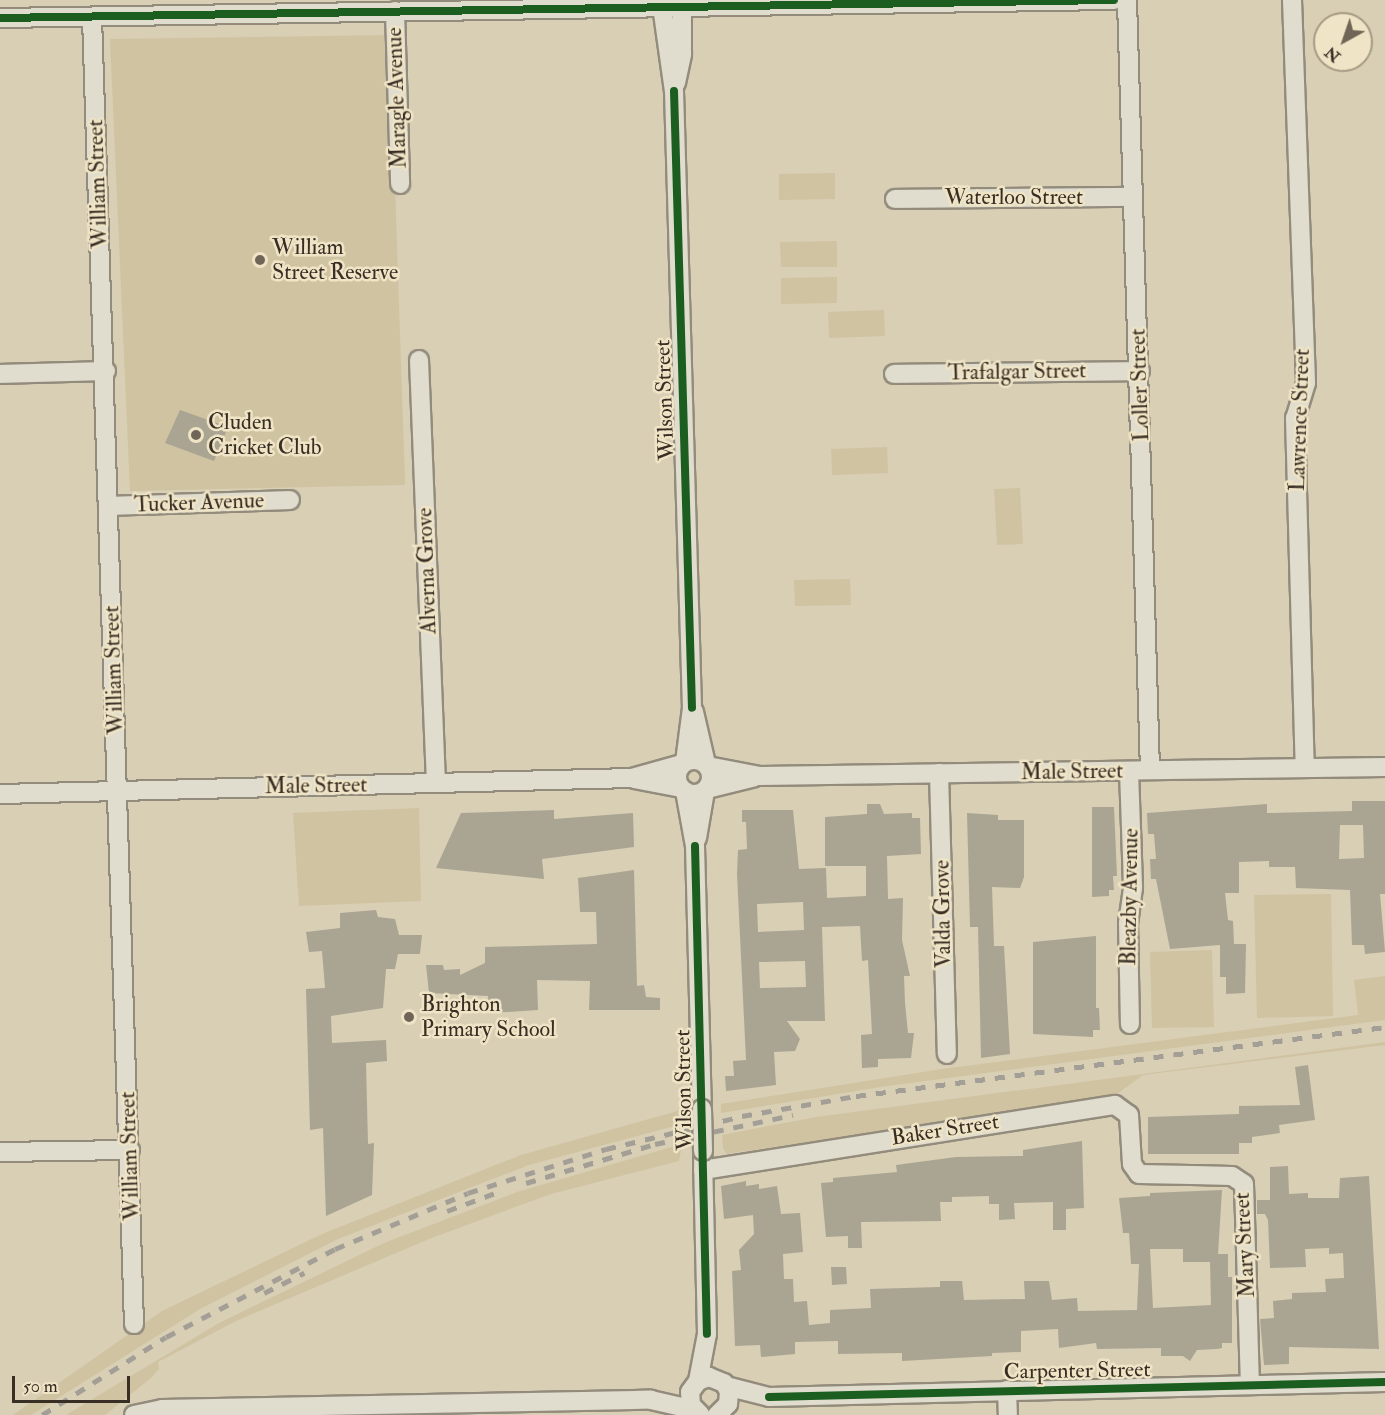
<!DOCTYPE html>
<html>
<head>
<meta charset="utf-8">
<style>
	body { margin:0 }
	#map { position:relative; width:1385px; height:1415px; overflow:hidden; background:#d8cfb5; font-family:"IM FELL Double Pica",serif }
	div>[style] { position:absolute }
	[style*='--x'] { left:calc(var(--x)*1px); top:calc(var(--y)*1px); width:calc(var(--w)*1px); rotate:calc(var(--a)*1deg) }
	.green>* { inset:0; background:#d0c3a1 }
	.building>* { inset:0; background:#aaa492 }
	.roads { filter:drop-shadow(2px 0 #938c7c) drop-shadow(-2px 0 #938c7c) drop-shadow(0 2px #938c7c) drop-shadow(0 -2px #938c7c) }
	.minor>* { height:18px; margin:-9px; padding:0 9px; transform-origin:9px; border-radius:9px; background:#e0dcce }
	.minor>.ring { margin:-9px; padding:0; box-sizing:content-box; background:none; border:18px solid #e0dcce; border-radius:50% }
	.rail>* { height:4.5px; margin-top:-2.25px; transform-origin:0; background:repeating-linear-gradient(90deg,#a49f96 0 10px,transparent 0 20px) }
	.bridges { filter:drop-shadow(2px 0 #938c7c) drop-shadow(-2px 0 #938c7c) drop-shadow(0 2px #938c7c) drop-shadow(0 -2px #938c7c) }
	.minor-bridge>* { height:18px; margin:-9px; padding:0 9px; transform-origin:9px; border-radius:9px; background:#e0dcce }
	.cycleway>* { height:8px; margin:-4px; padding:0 4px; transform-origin:4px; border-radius:4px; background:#1b5e20 }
	.dots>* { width:16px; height:16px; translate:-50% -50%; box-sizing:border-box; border:3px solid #efe4c5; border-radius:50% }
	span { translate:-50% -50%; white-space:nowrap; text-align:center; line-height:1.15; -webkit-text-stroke:5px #efe4c5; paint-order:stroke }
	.street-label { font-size:22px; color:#382e24 }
	.poi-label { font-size:22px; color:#382e24 }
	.left { translate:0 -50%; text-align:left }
	.north { position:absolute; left:1313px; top:12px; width:60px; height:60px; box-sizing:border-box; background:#efe4c5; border:2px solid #a69b85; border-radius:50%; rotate:220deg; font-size:16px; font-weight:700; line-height:24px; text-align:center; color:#382e24 }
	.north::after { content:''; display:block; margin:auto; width:21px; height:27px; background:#706657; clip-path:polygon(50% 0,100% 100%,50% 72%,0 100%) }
	.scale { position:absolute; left:12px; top:1376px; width:118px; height:27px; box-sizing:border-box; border:3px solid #382e24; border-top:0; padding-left:8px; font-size:18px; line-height:21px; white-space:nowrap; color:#382e24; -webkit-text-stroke:4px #efe4c5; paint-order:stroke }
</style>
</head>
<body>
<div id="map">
	<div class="green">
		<div style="clip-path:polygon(390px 35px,405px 485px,130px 491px,110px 39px)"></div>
		<div style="clip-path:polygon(835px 173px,835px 199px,779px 200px,779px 174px)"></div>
		<div style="clip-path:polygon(837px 241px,837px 267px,781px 267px,780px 242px)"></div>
		<div style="clip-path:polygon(837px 277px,837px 303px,781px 304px,781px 278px)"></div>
		<div style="clip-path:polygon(884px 310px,885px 336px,829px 338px,828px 312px)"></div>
		<div style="clip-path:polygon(887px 447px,888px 473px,832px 475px,831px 449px)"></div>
		<div style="clip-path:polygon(1020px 488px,1023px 544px,997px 545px,994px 489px)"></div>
		<div style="clip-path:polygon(850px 579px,851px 605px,795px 606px,794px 580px)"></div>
		<div style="clip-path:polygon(419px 808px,421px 901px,299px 906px,293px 813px)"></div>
		<div style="clip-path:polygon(1331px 894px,1333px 1016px,1257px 1018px,1254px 895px)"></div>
		<div style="clip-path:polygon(1212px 950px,1214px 1027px,1152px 1028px,1150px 952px)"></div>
		<div style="clip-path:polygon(1385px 976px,1385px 1020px,887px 1086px,721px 1113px,721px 1104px,942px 1069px,1358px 1015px,1354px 980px)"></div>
		<div style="clip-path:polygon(1385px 1042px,1385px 1045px,1143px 1075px,1117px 1094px,1028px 1109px,726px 1154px,723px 1148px,722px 1135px,816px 1117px)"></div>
		<div style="clip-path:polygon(681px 1110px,682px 1124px,529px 1165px,338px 1239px,200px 1309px,31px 1415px,13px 1415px,162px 1311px,322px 1234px,521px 1155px)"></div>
		<div style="clip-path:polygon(682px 1144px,679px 1161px,551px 1194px,429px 1239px,236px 1321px,158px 1362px,159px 1369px,151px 1378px,105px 1415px,66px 1415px,219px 1323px,384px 1243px,517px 1192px)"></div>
	</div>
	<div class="building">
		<div style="clip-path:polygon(180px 410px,228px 427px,214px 461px,165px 443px)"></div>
		<div style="clip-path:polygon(evenodd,1352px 801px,1385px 801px,1385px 894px,1380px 894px,1385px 952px,1365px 954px,1364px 945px,1352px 945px,1350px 890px,1296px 888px,1295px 867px,1269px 867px,1269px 861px,1239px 862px,1239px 893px,1225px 893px,1228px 920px,1233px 921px,1234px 944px,1246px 944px,1245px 993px,1226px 994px,1226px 977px,1220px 977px,1220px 945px,1170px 949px,1156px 879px,1151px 879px,1150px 859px,1156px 859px,1154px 834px,1148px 834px,1147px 813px,1267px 804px,1267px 813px,1352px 811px,1352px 801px,1340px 825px,1363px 825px,1364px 858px,1339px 859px,1340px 825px)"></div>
		<div style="clip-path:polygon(evenodd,867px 804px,880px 804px,884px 814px,912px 813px,912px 818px,920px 818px,921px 854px,887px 856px,888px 899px,903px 898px,902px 940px,910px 976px,904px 976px,905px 1003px,908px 1033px,914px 1033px,911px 1058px,878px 1059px,878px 1067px,862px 1068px,861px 1035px,872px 1034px,868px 960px,862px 961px,860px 926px,822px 927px,825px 1021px,787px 1021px,800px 1039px,795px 1051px,774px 1052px,776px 1085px,726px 1091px,725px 1076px,734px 1076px,733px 1061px,746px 1060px,737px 874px,738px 850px,747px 849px,746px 822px,742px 822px,742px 810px,793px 810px,799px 869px,826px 868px,827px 898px,866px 896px,866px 866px,825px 866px,825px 817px,867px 814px,867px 804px,803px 902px,804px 930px,758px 932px,757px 904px,803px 902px,867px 804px,805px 961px,806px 987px,760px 988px,759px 962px,805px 961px)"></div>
		<div style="clip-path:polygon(1092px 807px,1114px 807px,1117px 876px,1113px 876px,1114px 890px,1109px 890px,1109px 896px,1092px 897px)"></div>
		<div style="clip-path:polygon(554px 810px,554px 819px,633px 813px,634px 847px,542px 859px,544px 879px,436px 868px,461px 813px)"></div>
		<div style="clip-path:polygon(967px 813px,998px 815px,998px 820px,1024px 820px,1024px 877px,1020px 888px,992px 887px,994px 946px,1004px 946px,1010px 1054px,981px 1058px,978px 927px,970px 927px)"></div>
		<div style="clip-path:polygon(634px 870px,637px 986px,644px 985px,646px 997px,660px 998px,660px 1010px,589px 1010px,590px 981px,537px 980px,538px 1010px,490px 1013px,488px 996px,429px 993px,426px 965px,443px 965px,444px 970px,460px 969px,460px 975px,485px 963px,485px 947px,597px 944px,596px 912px,580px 912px,578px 878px)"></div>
		<div style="clip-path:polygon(376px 910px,378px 917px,395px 919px,399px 935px,422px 935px,420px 954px,398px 954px,395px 969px,386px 969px,383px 1008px,331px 1016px,332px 1043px,386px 1040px,387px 1061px,366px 1063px,368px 1144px,374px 1143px,372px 1195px,326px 1216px,323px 1128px,310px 1130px,306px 989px,325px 988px,322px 951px,309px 952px,306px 932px,340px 928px,340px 913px)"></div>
		<div style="clip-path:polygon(1096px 936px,1096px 1008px,1099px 1008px,1100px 1030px,1093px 1030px,1093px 1037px,1033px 1034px,1033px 942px)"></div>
		<div style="clip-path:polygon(1308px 1065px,1315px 1120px,1279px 1125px,1280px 1133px,1252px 1137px,1252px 1143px,1239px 1143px,1239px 1154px,1148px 1154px,1148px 1117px,1239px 1114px,1239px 1106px,1300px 1105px,1295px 1067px)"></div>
		<div style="clip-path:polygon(1082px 1141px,1084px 1208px,1066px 1209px,1066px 1230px,1053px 1230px,1053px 1202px,1014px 1203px,1015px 1219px,999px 1220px,999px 1204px,989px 1204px,989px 1196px,952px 1197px,952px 1202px,940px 1202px,941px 1221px,861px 1222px,862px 1248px,848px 1248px,848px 1236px,826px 1237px,821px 1183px,833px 1182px,833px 1178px,897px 1172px,896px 1165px,956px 1157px,1023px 1156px,1023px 1150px)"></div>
		<div style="clip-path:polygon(1288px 1166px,1289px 1194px,1308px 1193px,1308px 1198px,1339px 1198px,1340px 1178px,1369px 1176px,1379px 1349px,1289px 1347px,1289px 1364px,1264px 1365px,1260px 1319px,1274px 1318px,1273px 1301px,1292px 1299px,1292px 1293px,1326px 1292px,1325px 1279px,1344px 1278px,1343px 1253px,1329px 1254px,1329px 1248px,1305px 1249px,1306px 1267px,1270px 1268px,1268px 1220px,1265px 1214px,1257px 1214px,1257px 1200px,1270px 1200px,1270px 1167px)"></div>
		<div style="clip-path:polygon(evenodd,746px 1181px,746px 1186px,759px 1184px,759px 1189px,777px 1186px,781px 1214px,800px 1213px,803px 1252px,783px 1254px,784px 1279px,793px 1279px,794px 1302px,807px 1301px,809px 1325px,830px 1323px,830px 1310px,871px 1308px,870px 1289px,940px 1287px,940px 1281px,962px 1281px,964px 1300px,1025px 1299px,1024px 1281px,1049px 1281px,1052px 1300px,1077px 1298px,1078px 1311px,1137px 1310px,1139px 1264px,1131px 1264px,1129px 1233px,1123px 1233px,1119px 1198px,1150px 1196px,1150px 1193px,1222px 1190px,1218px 1254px,1228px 1254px,1228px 1277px,1232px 1277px,1232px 1343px,1222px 1343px,1222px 1348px,1217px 1349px,1197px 1350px,1190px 1361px,1183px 1356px,1161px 1356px,1161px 1348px,1097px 1349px,1096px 1343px,1059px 1348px,1058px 1329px,1021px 1331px,1021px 1352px,992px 1353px,992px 1356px,902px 1361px,902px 1353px,838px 1354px,838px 1341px,795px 1342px,795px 1354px,761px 1357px,760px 1345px,735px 1346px,732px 1271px,741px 1270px,739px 1250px,754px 1234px,753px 1215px,724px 1219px,721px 1186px,746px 1181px,1150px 1249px,1183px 1249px,1183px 1262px,1210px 1262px,1211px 1305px,1153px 1308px,1150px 1249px)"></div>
		<div style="clip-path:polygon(831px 1267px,846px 1267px,847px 1284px,832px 1285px)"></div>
	</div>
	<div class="roads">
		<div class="minor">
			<div style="--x:1127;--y:0;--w:770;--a:88.29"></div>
			<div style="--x:1292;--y:0;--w:383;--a:87.9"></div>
			<div style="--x:1306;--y:383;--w:37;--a:107"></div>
			<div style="--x:1295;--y:418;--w:350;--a:88.4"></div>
			<div style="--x:662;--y:6;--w:86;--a:82"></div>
			<div style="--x:674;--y:91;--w:617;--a:88.33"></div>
			<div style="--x:692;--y:708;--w:54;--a:97.4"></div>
			<div style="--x:395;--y:11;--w:173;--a:88.3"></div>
			<div style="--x:92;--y:17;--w:1308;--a:88.16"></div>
			<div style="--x:0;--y:18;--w:1114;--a:-0.93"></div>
			<div style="--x:676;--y:83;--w:30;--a:-78"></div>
			<div style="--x:682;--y:54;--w:48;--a:-90"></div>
			<div style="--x:895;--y:199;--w:238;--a:-0.5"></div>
			<div style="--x:419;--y:360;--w:423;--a:87.7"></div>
			<div style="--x:0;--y:374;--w:106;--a:-1.6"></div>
			<div style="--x:894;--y:374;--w:246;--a:-0.7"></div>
			<div style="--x:108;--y:506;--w:182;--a:-1.9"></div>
			<div style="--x:694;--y:712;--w:53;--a:77"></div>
			<div class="ring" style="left:677px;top:760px;width:16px;height:16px"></div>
			<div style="--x:708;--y:766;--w:53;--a:10.9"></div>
			<div style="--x:760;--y:776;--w:625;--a:-0.83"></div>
			<div style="--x:1129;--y:771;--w:117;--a:88"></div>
			<div style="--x:1133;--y:888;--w:35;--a:98"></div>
			<div style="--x:1128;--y:923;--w:101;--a:88.9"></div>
			<div style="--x:939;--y:773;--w:281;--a:88.4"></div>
			<div style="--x:634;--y:779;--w:48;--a:10.8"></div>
			<div style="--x:707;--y:789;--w:49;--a:-14"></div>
			<div style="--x:685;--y:791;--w:56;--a:79.7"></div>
			<div style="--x:695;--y:846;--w:263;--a:88.5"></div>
			<div style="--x:0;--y:794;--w:632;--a:-1.45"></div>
			<div style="--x:632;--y:778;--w:52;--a:-15.6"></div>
			<div style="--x:697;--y:838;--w:48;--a:-80.3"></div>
			<div style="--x:0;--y:1152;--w:130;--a:-0.9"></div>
			<div style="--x:703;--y:1170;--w:417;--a:-9"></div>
			<div style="--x:1115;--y:1105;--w:17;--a:36"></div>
			<div style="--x:1129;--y:1115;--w:49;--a:86.5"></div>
			<div style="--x:1132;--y:1164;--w:12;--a:55"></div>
			<div style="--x:1139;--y:1174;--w:93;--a:1.2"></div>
			<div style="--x:1232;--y:1176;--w:14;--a:34"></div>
			<div style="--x:1244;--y:1184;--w:201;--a:88.3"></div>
			<div style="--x:698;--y:1381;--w:48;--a:-79.2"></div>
			<div style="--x:707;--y:1334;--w:175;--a:-91.3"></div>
			<div style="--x:726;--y:1386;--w:44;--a:14.3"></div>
			<div style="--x:769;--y:1397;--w:616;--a:-1.39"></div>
			<div style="--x:1007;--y:1390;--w:25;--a:88"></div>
			<div style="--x:700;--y:1414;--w:13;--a:-135"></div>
			<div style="--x:691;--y:1405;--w:13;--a:-94"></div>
			<div style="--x:690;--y:1392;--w:14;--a:-54"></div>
			<div style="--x:698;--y:1381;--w:12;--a:-20"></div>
			<div style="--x:709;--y:1377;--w:16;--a:22"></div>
			<div style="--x:724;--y:1383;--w:9;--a:58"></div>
			<div style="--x:729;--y:1391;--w:13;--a:94"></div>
			<div style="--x:728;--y:1404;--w:16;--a:135"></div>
			<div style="--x:134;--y:1415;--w:29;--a:-12"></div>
			<div style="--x:162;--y:1409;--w:489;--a:-1.1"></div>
			<div style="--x:651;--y:1400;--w:45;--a:12.8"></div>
		</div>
	</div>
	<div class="rail">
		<div style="--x:526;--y:1183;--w:135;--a:-16.8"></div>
		<div style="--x:655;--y:1144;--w:141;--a:-11.9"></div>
		<div style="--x:447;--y:1211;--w:51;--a:-20.6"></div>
		<div style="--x:264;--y:1293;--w:45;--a:-26.6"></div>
		<div style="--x:42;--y:1415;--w:146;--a:-32.2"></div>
		<div style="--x:166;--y:1337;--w:191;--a:-27.5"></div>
		<div style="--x:335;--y:1249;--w:144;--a:-22.8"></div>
		<div style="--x:468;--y:1193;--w:145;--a:-17.7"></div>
		<div style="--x:606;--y:1149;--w:140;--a:-13.6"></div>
		<div style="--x:742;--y:1116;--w:116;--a:-10"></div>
		<div style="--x:856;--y:1096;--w:533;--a:-7.43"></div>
	</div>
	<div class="bridges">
		<div class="minor-bridge">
			<div style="--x:702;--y:1109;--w:42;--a:88.6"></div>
		</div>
	</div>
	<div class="cycleway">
		<div style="--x:0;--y:18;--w:1114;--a:-0.93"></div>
		<div style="--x:674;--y:91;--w:617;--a:88.33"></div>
		<div style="--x:695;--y:846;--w:488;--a:88.6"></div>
		<div style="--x:769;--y:1397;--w:616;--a:-1.39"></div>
	</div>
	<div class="dots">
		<div style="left:260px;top:260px;background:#706657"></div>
		<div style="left:196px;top:435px;background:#706657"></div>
		<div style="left:409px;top:1017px;background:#706657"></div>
	</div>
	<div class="street-label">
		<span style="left:397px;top:98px;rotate:-92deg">Maragle Avenue</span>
		<span style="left:98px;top:184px;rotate:-92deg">William Street</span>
		<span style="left:1014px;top:198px">Waterloo Street</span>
		<span style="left:1017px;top:372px;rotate:-1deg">Trafalgar Street</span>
		<span style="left:1140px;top:385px;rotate:-92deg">Loller Street</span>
		<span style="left:665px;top:400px;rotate:-92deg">Wilson Street</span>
		<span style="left:1300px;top:420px;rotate:-88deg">Lawrence Street</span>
		<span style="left:199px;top:503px;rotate:-2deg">Tucker Avenue</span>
		<span style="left:427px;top:571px;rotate:-92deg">Alverna Grove</span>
		<span style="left:114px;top:670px;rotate:-92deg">William Street</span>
		<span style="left:1072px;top:772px;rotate:-1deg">Male Street</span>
		<span style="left:316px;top:786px;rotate:-1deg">Male Street</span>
		<span style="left:1130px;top:897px;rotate:-89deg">Bleazby Avenue</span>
		<span style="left:943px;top:914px;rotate:-91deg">Valda Grove</span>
		<span style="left:684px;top:1090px;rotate:-91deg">Wilson Street</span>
		<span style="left:945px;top:1130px;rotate:-9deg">Baker Street</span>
		<span style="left:130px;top:1156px;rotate:-92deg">William Street</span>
		<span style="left:1245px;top:1245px;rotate:-93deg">Mary Street</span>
		<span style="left:1077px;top:1371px;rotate:-1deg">Carpenter Street</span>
	</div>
	<div class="poi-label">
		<span class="left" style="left:272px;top:260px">William<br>Street Reserve</span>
		<span class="left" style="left:208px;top:435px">Cluden<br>Cricket Club</span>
		<span class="left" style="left:421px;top:1017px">Brighton<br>Primary School</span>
	</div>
	<div class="north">N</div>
	<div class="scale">50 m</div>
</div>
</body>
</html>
